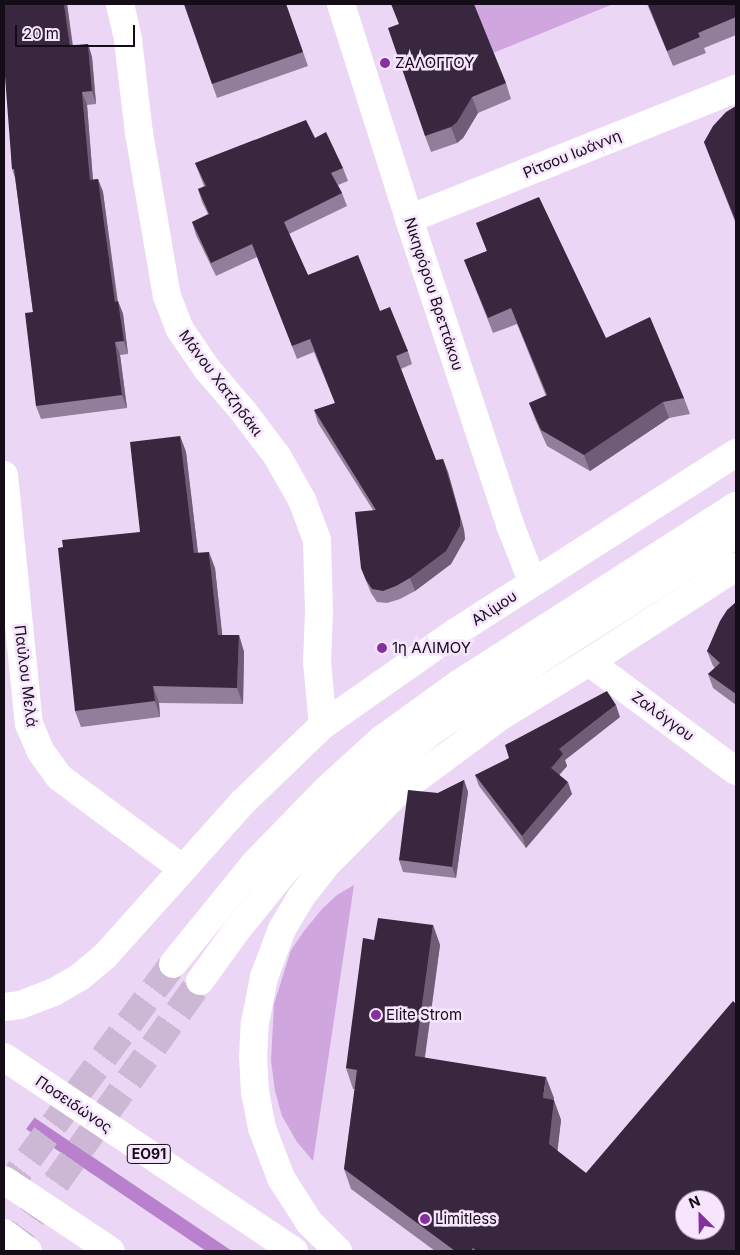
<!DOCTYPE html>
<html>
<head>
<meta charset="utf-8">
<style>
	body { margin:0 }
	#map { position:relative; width:740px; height:1255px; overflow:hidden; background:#ecd6f5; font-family:Inter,sans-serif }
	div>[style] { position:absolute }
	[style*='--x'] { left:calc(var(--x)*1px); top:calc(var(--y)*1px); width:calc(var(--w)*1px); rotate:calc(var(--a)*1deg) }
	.green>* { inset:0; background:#cfa6de }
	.forest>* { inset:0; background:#b980cd }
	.trunk-tunnel>* { height:28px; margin-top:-14px; transform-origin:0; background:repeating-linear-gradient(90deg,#ccb8d4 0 28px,transparent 0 42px) }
	.minor>* { height:28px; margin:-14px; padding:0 14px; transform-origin:14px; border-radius:14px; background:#fff }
	.secondary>* { height:28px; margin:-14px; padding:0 14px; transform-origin:14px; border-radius:14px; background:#fff }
	.trunk>* { height:28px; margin:-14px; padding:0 14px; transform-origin:14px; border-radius:14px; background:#fff }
	.wall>* { inset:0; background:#927e9a }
	.shaded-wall>* { inset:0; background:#6f5c76 }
	.building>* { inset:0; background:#39273f }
	.dots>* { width:14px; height:14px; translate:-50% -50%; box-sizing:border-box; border:2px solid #f7e5fe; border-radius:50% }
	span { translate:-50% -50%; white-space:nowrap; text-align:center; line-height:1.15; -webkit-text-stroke:5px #f7e5fe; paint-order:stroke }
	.shield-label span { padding:1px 4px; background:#f7e5fe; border:1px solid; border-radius:4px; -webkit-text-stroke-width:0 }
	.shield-label { font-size:14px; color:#140c17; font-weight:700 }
	.poi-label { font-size:15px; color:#140c17 }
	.left { translate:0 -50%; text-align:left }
	.street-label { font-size:15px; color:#140c17 }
	.frame { position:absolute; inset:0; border:5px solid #140c17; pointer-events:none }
	.north { position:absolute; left:675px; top:1190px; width:50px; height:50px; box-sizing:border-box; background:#f7e5fe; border:1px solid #9c8ea2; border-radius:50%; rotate:337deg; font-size:14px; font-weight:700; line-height:20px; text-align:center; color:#140c17 }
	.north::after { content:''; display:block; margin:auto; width:18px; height:22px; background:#84309e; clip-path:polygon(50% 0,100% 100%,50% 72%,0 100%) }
	.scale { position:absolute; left:15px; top:25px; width:120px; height:22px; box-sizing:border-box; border:2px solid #140c17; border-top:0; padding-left:6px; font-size:15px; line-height:18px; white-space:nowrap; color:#140c17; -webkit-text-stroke:4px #f7e5fe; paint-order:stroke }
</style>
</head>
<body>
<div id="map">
	<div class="green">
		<div style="clip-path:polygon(474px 4px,613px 4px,493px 53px)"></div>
		<div style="clip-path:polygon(354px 885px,313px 1161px,297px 1142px,282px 1116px,275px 1091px,271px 1061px,274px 1004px,291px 950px,304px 931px,322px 909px,337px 895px)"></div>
	</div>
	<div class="forest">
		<div style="clip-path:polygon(35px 1117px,35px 1118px,232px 1251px,206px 1251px,26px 1129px)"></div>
	</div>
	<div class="trunk-tunnel">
		<div style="--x:4;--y:1192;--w:284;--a:-53.5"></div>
		<div style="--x:7;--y:1251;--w:332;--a:-54.4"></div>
	</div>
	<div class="minor">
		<div style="--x:120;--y:4;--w:37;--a:77"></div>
		<div style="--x:128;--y:40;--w:94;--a:83.3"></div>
		<div style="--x:139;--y:133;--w:165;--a:80.3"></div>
		<div style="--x:167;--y:296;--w:34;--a:69"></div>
		<div style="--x:179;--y:328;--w:50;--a:55.7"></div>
		<div style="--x:207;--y:369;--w:55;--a:49.4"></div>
		<div style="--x:243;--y:411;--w:56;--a:52.9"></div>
		<div style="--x:277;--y:456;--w:51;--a:60.4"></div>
		<div style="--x:302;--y:500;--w:43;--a:69.4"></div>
		<div style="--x:317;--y:540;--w:73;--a:88.4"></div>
		<div style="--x:319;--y:613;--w:49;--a:92.3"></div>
		<div style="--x:317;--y:662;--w:63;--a:84.6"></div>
		<div style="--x:341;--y:4;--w:225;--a:72.4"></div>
		<div style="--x:409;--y:219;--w:322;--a:71.7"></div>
		<div style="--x:510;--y:525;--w:62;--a:68.4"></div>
		<div style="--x:409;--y:219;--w:352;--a:-21.7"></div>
		<div style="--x:4;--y:475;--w:250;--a:84.3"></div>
		<div style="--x:29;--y:724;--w:30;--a:67"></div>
		<div style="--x:41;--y:752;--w:31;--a:54"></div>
		<div style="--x:59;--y:777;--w:154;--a:36.6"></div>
		<div style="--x:589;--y:662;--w:183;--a:36.6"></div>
	</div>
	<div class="secondary">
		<div style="--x:589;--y:662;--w:175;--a:-32.9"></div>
		<div style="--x:183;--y:869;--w:90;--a:-48.2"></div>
		<div style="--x:243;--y:802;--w:111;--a:-43.9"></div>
		<div style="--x:323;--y:725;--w:162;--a:-35"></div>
		<div style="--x:456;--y:632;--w:332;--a:-32.6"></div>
	</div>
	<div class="trunk">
		<div style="--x:173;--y:964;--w:130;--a:-50.9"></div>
		<div style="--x:255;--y:863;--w:105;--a:-45.8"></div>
		<div style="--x:328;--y:788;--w:73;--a:-42.2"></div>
		<div style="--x:382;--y:739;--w:96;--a:-35.7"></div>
		<div style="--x:460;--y:683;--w:328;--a:-32.7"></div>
		<div style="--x:200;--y:981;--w:62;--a:-54.2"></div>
		<div style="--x:236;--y:931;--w:75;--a:-51"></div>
		<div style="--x:283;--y:873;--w:74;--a:-46.6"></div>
		<div style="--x:334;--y:819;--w:69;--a:-44.4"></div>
		<div style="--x:383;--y:771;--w:63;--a:-39.2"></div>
		<div style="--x:432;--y:731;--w:91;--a:-34.2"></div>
		<div style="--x:507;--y:680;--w:272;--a:-32.5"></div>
		<div style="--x:4;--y:1007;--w:16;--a:-7"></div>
		<div style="--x:20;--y:1005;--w:36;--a:-21"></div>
		<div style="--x:54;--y:992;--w:30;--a:-30"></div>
		<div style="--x:80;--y:977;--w:33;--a:-40"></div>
		<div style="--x:105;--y:956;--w:117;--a:-48.1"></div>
		<div style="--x:4;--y:1057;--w:349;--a:33.8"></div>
		<div style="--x:4;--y:1180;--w:128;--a:33.6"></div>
		<div style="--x:4;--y:1233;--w:30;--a:37"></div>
		<div style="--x:338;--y:1251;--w:41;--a:-135"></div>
		<div style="--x:309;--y:1222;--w:52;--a:-122.5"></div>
		<div style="--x:281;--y:1178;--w:53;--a:-110.8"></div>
		<div style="--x:262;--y:1128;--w:36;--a:-101"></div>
		<div style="--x:255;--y:1093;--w:35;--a:-93"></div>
		<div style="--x:253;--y:1058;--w:35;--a:-87"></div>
		<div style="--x:255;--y:1023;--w:47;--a:-78.9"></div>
		<div style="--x:264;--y:977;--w:51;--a:-69.4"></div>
		<div style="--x:282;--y:929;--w:37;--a:-59"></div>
		<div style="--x:301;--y:897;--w:39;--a:-52"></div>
		<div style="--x:325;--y:866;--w:103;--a:-45.4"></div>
		<div style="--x:397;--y:793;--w:129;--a:-36.5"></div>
		<div style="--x:501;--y:716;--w:103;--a:-31.5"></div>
	</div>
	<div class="wall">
		<div style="clip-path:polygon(4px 4px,67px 4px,73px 45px,88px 44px,92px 57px,96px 104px,87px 105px,93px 180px,98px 179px,103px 192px,118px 302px,118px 301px,123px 314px,128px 354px,120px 355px,127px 408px,41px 419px,36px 406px,33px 312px,15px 178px,12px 169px)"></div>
		<div style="clip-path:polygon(184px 4px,286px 4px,308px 66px,217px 98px)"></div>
		<div style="clip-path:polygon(647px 4px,736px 4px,736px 35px,704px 48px,706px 53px,673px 66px)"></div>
		<div style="clip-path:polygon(399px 25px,506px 83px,511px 99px,478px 113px,463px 138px,457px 143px,431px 152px,425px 136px)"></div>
		<div style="clip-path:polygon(736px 106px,736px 224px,704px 142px)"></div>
		<div style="clip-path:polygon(315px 138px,343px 168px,348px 181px,338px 185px,342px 193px,347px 206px,289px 234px,308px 275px,380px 311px,408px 351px,412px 364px,401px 369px,436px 460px,448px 472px,464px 530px,465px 539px,451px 564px,415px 591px,400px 599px,387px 603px,377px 602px,371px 593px,361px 568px,373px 510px,318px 423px,314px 410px,335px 403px,314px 352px,297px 359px,257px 257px,216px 276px,196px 235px,192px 222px,208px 214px,202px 202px,198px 189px,204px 186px,195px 163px)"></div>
		<div style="clip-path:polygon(476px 223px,606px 338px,684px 398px,690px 414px,669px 418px,590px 471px,547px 446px,535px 419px,529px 403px,546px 396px,517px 324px,493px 333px,464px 260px,487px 251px)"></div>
		<div style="clip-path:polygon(180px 436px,186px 452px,198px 553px,215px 568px,222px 635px,239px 635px,244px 652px,243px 704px,159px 703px,160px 717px,81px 727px,75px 711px,140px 532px)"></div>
		<div style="clip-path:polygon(736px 602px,736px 705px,713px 688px,708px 674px,715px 668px,713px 666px,707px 651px)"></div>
		<div style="clip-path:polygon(620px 717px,565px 760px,567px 766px,559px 775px,572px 794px,526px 848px,479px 786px,475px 775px)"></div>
		<div style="clip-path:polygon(464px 780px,468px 792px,456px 878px,403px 872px,399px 860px,438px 793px)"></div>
		<div style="clip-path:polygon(433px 925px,440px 945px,425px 1058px,554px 1098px,553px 1099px,561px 1120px,557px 1151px,586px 1173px,736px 1251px,435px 1251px,351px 1189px,344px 1169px,355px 1089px,353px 1089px,346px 1068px,374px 940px)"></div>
	</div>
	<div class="shaded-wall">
		<div style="clip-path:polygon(64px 4px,67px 4px,74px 58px,70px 46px)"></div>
		<div style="clip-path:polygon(88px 44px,92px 57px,96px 104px,92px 91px)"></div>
		<div style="clip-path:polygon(82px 92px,87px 105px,94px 193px,90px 180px)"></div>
		<div style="clip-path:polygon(472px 97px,478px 113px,463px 138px,457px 143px,451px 127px)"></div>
		<div style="clip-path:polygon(98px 179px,103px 192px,119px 315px,115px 302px)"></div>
		<div style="clip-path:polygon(118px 301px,123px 314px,128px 354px,124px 341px)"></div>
		<div style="clip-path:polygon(115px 342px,120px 355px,127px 408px,122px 395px)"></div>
		<div style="clip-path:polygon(663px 402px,669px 418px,590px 471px,584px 455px)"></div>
		<div style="clip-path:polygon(180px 436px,186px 452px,200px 570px,194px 553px)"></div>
		<div style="clip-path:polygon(443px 459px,448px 472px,464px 530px,465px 539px,451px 564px,415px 591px,410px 578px)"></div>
		<div style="clip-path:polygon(209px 552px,215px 568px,224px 651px,218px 635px)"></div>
		<div style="clip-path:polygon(239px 635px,244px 652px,243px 704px,237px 688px)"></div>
		<div style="clip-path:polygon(153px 686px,159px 703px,160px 717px,155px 701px)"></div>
		<div style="clip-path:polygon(616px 705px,620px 717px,565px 760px,567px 766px,555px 780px,551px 768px,559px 749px)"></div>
		<div style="clip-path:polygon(464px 780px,468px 792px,456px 878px,452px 867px)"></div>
		<div style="clip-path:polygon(568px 782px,572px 794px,526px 848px,522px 836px)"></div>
		<div style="clip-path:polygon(433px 925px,440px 945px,422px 1076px,415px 1056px)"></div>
		<div style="clip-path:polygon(546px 1077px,554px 1098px,550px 1119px,543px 1098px)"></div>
		<div style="clip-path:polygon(554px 1100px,561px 1120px,556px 1164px,549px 1144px)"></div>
	</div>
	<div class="building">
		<div style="clip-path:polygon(4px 4px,64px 4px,70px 46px,88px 44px,92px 91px,82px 92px,90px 180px,98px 179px,115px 302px,118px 301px,124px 341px,115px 342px,122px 395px,36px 406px,25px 313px,33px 312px,14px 169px,12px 169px,4px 63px)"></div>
		<div style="clip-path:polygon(184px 4px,286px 4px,303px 52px,212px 84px)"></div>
		<div style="clip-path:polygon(391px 4px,474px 4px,506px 83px,472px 97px,457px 122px,451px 127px,425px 136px,388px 28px,399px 24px)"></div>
		<div style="clip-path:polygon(648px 4px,736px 4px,736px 17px,698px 33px,700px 37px,667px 51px)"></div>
		<div style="clip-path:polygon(736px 106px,736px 222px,704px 142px,713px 126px,726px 112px)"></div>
		<div style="clip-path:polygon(306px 120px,315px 138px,326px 132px,343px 168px,331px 173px,342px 193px,284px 222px,308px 275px,358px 255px,380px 311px,390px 307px,408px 351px,396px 356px,436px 460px,443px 459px,460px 517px,460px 526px,446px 551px,410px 578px,396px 586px,383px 591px,372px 589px,366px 580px,361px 568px,355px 512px,376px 510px,314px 410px,335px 403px,310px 339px,292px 346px,252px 244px,211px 263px,192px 222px,209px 214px,198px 189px,206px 186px,195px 163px)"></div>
		<div style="clip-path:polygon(539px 197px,606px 338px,650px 317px,684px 398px,663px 402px,584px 455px,541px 430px,529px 403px,547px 395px,511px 308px,488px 318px,464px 260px,487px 251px,476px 223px)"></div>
		<div style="clip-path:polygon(180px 436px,194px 553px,209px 552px,218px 635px,239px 635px,237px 688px,153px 686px,155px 701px,75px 711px,58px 548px,63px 547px,62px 540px,140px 532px,130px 442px)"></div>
		<div style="clip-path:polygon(736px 602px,736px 694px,708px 674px,720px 663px,707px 651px,720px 621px,727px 610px)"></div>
		<div style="clip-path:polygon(607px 691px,616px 705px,559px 749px,563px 754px,551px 768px,568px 782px,522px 836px,475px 775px,509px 758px,505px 745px)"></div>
		<div style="clip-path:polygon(464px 780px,452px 867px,399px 860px,408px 790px,438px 793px)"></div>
		<div style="clip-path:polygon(evenodd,378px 918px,433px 925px,415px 1056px,546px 1077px,543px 1098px,554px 1100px,549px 1144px,586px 1173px,733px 1001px,736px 1004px,736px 1251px,476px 1251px,473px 1248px,471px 1251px,455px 1251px,344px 1169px,357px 1070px,346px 1068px,363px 938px,374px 940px,378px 918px,685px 1200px,715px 1200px,715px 1230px,685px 1230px,685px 1200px)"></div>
	</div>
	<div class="dots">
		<div style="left:385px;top:63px;background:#84309e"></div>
		<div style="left:382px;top:648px;background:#84309e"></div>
		<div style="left:376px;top:1015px;background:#84309e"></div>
		<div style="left:425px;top:1219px;background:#84309e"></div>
	</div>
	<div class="shield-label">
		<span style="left:149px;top:1154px">ΕΟ91</span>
	</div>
	<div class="poi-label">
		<span class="left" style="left:395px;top:63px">ΖΑΛΟΓΓΟΥ</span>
		<span class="left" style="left:392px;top:648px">1η ΑΛΙΜΟΥ</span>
		<span class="left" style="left:386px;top:1015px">Elite Strom</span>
		<span class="left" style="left:435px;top:1219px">Limitless</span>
	</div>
	<div class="street-label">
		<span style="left:572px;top:154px;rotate:-22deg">Ρίτσου Ιωάννη</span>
		<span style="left:434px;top:294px;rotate:72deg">Νικηφόρου Βρεττάκου</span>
		<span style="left:221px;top:383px;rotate:53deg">Μάνου Χατζηδάκι</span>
		<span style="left:494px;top:608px;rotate:-33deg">Αλίμου</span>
		<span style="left:26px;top:676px;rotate:83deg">Παύλου Μελά</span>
		<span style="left:663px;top:716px;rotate:36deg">Ζαλόγγου</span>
		<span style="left:74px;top:1104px;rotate:34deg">Ποσειδώνος</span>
	</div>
	<div class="frame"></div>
	<div class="north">N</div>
	<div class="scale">20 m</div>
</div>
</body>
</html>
